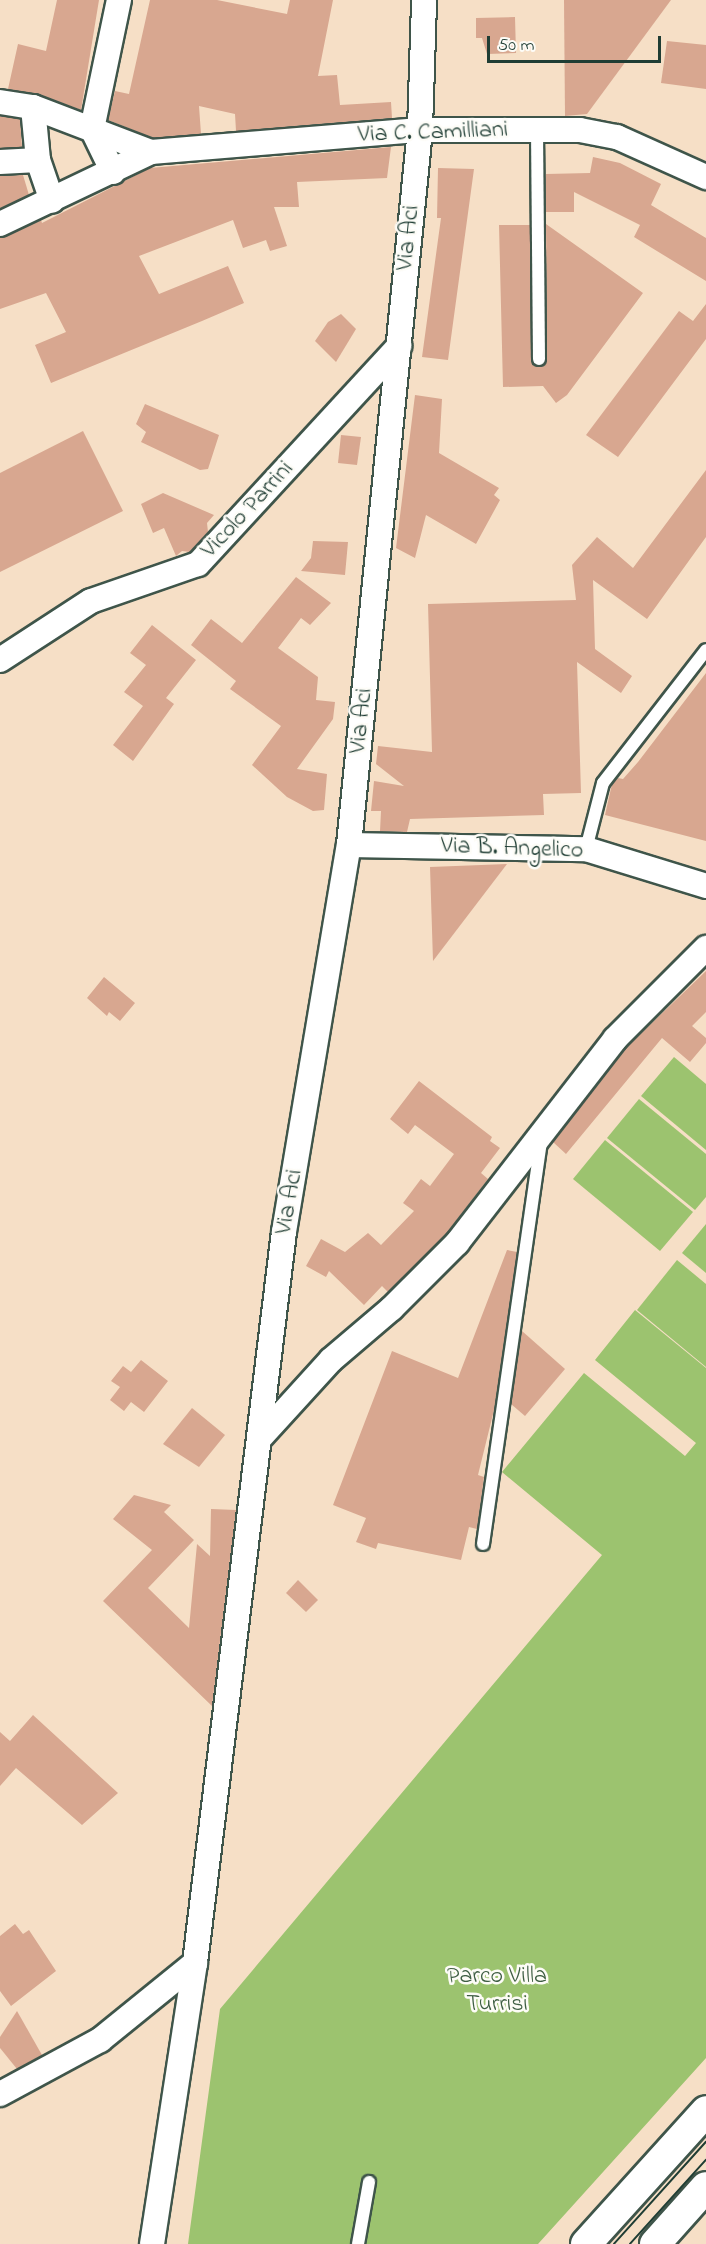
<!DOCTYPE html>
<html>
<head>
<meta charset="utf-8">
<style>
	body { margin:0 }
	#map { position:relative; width:706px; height:2244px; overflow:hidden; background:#f6dfc6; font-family:"Indie Flower",sans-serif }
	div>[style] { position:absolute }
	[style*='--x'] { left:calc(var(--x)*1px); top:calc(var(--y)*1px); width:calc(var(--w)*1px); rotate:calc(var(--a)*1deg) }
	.green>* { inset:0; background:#9cc36f }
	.building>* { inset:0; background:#d8a790 }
	.roads { filter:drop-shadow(2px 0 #3f554a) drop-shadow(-2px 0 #3f554a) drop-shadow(0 2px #3f554a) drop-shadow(0 -2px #3f554a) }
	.service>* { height:12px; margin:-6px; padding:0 6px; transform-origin:6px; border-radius:6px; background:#fff }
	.minor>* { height:24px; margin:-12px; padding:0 12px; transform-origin:12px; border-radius:12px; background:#fff }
	.tertiary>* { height:30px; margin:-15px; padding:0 15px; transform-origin:15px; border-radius:15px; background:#fff }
	.tram>* { height:1.5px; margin:-0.75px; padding:0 0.75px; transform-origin:0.75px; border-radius:0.75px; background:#1f3d34 }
	span { translate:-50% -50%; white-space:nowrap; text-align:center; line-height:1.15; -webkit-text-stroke:5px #fdfcf7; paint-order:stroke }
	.street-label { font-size:24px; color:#1f3d34 }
	.park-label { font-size:24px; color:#3e5e43 }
	.scale { position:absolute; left:487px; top:36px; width:174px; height:27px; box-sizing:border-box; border:3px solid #1f3d34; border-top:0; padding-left:8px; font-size:18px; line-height:21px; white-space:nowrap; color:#1f3d34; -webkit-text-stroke:4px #fdfcf7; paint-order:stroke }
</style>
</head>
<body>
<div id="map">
	<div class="green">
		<div style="clip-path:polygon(674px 1057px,706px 1084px,706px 1150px,641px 1096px)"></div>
		<div style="clip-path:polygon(639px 1099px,706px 1154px,706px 1197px,695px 1210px,607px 1138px)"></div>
		<div style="clip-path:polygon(605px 1140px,693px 1212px,660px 1251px,573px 1179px)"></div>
		<div style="clip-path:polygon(706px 1224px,706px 1273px,682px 1253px)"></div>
		<div style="clip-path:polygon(677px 1260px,706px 1284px,706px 1367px,637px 1310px)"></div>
		<div style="clip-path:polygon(635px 1310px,706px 1368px,706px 2058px,538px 2244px,188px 2244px,220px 2009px,602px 1555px,502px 1472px,584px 1373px,685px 1456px,696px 1443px,595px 1360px)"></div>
	</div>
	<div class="building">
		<div style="clip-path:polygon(57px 0,99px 0,81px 110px,38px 94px,8px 89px,18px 44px,46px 51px)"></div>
		<div style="clip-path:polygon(150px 0,217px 0,287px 14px,290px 0,333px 0,318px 76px,337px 75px,340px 105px,391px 102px,392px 118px,236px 131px,235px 114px,199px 106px,201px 134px,153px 138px,108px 120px,115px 91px,129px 94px)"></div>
		<div style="clip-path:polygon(564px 0,671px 0,587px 114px,565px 116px)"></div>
		<div style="clip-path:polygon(515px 17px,516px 53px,487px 54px,482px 38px,476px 38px,476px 18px)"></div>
		<div style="clip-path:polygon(667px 41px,706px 45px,706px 89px,661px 83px)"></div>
		<div style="clip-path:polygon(0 116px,20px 119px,22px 147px,0 148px)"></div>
		<div style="clip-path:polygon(391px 147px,387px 178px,297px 182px,299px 207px,274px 207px,287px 246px,270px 251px,266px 240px,243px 248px,233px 220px,139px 256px,159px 294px,228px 266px,244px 303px,202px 321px,51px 383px,35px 345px,66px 332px,46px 293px,0 309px,0 238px,41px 220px,42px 223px,150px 168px)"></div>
		<div style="clip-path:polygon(593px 157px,620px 163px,661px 184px,651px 205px,706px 238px,706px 281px,634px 237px,640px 225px,574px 192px,574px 212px,546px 212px,546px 174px,590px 173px)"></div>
		<div style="clip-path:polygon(438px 168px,474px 169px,448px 360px,422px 357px,441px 218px,437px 218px)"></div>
		<div style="clip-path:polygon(23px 175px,29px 195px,0 208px,0 176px)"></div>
		<div style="clip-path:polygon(546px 224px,643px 293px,567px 395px,556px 403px,543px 386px,503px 387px,499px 225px,530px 225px,531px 359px,540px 367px,547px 359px)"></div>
		<div style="clip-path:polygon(706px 304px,706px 339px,618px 457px,586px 435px,679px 311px,693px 321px)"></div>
		<div style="clip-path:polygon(341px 314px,356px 329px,336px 362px,315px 341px,328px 322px)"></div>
		<div style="clip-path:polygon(415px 395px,442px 399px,439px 453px,499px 488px,494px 495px,500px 500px,476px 544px,426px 515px,415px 558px,396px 548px)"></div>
		<div style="clip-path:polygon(145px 404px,219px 435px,208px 469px,200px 470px,141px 442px,146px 432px,136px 424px)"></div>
		<div style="clip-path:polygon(83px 431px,123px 511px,0 572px,0 473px)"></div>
		<div style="clip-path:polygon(341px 435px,361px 437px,357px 465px,338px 463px)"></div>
		<div style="clip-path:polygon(706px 470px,706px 537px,647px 619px,593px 580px,595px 649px,632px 676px,621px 693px,577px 662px,581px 793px,543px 794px,544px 815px,410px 819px,407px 832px,380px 831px,381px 811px,371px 811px,374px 781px,404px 786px,376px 764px,378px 746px,432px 752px,428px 604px,576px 600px,572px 565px,597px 537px,633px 568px)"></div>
		<div style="clip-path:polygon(163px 493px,214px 515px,207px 523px,208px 532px,190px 552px,182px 551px,176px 556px,164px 528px,153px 533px,141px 504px)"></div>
		<div style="clip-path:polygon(313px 541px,348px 542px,345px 575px,301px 571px,311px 558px)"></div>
		<div style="clip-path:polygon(296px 577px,331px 603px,310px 625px,301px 618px,278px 648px,318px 677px,316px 700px,335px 702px,333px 719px,297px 769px,327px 774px,324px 810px,313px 811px,287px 797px,252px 765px,281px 726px,230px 689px,236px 681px,191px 645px,211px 619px,242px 643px)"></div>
		<div style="clip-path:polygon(152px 625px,196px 660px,166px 698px,174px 704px,133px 761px,113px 745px,143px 706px,124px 692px,146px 665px,130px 653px)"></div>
		<div style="clip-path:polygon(706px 673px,706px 841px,605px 815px,612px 784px,618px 778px,623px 779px,638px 762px)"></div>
		<div style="clip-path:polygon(507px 864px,433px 961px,430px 867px)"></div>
		<div style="clip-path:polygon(706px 971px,706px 1012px,692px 1026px,706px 1038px,706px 1043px,690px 1062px,662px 1038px,566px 1154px,553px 1142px,626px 1048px)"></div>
		<div style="clip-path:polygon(104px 977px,135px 1003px,120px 1021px,109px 1012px,107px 1016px,87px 998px)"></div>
		<div style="clip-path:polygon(419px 1081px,492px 1137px,490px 1141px,500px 1148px,481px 1173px,488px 1179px,446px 1234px,388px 1292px,382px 1286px,364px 1305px,329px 1271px,326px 1277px,306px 1266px,321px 1239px,345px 1252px,368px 1233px,381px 1245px,414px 1211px,403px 1203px,421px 1179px,430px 1186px,454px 1154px,415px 1125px,408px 1134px,390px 1119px)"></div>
		<div style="clip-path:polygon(507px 1250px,517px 1252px,494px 1410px,478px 1475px,484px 1477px,477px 1529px,469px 1527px,461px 1560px,378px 1543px,376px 1549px,356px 1542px,366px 1518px,333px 1505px,392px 1351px,458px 1378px)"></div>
		<div style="clip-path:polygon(522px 1331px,565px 1369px,525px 1416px,511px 1404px)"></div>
		<div style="clip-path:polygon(141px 1360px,168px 1381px,144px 1412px,131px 1402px,124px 1411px,110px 1400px,120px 1387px,111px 1381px,123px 1366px,131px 1372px)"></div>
		<div style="clip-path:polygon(192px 1408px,225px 1435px,199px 1467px,163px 1444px)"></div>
		<div style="clip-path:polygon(134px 1495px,171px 1505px,164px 1512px,194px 1540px,148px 1588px,189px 1628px,197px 1544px,210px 1556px,211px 1509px,236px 1510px,212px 1706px,103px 1601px,152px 1550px,113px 1519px)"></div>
		<div style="clip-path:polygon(298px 1580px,318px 1600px,306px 1612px,286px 1593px)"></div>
		<div style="clip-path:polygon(33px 1715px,118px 1793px,82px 1825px,16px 1768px,0 1786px,0 1732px,10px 1741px)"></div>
		<div style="clip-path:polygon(15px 1924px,23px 1934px,29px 1930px,56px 1971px,11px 2006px,0 1991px,0 1936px)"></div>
		<div style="clip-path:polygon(17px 2011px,42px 2055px,17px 2069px,0 2048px,0 2037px)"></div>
	</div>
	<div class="roads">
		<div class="service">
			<div style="--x:537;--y:130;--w:229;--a:89.5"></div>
			<div style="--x:586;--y:849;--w:68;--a:-75.6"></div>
			<div style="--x:603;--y:783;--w:168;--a:-52.2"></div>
			<div style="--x:483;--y:1544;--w:407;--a:-81.8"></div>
			<div style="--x:358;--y:2244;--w:63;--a:-79.9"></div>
		</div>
		<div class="minor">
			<div style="--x:0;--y:102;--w:33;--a:9"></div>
			<div style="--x:33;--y:107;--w:126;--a:20.9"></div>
			<div style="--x:33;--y:107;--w:53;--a:84.6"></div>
			<div style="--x:38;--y:160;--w:43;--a:71.1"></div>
			<div style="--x:0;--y:162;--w:38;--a:-3"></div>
			<div style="--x:113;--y:172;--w:48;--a:-116"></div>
			<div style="--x:92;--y:129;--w:132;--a:-78.2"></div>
			<div style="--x:0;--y:224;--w:167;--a:-25.5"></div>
			<div style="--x:151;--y:152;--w:270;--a:-4.7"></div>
			<div style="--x:420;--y:130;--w:160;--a:0"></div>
			<div style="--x:580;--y:130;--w:38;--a:11"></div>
			<div style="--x:617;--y:137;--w:98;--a:24.2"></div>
			<div style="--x:0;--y:660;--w:108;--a:-33"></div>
			<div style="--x:91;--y:601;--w:113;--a:-19.1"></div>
			<div style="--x:198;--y:564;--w:297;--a:-47.3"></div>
			<div style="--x:349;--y:845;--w:237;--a:1"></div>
			<div style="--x:586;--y:849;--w:126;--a:17.1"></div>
			<div style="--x:260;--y:1438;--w:105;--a:-47.7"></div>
			<div style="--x:331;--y:1360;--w:80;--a:-40.4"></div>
			<div style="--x:392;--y:1308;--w:92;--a:-45"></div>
			<div style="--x:457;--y:1243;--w:258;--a:-52.2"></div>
			<div style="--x:615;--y:1039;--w:129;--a:-45"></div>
			<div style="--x:0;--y:2094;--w:114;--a:-28.4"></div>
			<div style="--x:100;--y:2040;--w:122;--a:-39"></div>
			<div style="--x:195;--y:1963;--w:736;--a:-83.06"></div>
			<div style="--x:284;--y:1232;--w:392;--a:-80.5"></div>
			<div style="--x:349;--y:845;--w:719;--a:-84.33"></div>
			<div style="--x:420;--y:130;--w:130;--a:-88.2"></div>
			<div style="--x:152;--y:2244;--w:284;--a:-81.3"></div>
		</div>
		<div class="tertiary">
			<div style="--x:586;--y:2244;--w:179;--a:-47.9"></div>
			<div style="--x:655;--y:2244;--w:76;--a:-48.2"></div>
		</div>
	</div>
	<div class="tram">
		<div style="--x:614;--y:2244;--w:137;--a:-48"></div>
		<div style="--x:630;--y:2244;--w:113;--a:-47.9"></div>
	</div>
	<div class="street-label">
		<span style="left:433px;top:133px;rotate:-2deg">Via C. Camilliani</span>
		<span style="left:409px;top:238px;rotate:-84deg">Via Aci</span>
		<span style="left:248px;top:510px;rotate:-47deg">Vicolo Parrini</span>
		<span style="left:362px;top:721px;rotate:-84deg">Via Aci</span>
		<span style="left:512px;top:849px;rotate:2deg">Via B. Angelico</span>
		<span style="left:290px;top:1202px;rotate:-80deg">Via Aci</span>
	</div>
	<div class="park-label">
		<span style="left:497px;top:1991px">Parco Villa<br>Turrisi</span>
	</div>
	<div class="scale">50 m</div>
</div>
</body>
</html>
